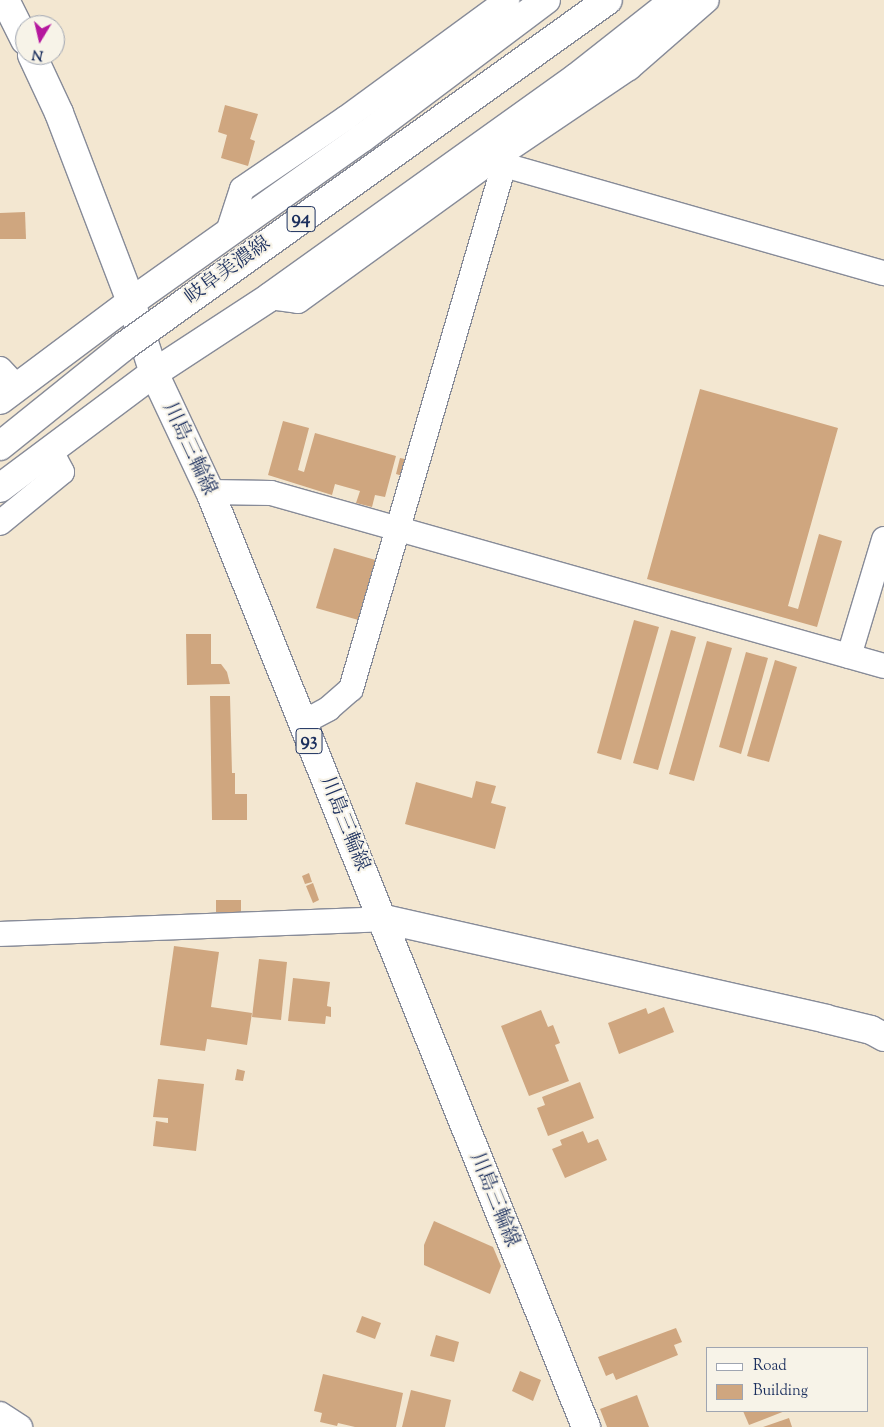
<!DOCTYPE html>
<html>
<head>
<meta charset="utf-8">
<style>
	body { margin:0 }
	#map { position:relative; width:884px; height:1427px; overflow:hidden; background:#f3e7d1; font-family:"Sorts Mill Goudy","Noto Serif JP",serif }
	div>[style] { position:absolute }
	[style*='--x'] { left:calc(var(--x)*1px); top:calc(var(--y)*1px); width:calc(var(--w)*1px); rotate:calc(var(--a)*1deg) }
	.building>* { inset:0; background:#cfa67f }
	.roads { filter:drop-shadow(1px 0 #878b98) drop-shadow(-1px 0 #878b98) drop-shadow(0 1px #878b98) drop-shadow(0 -1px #878b98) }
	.minor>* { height:24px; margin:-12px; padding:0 12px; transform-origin:12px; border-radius:12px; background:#fff }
	.tertiary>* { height:28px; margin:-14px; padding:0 14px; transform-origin:14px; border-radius:14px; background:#fff }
	.primary>* { height:28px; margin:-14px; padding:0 14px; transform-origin:14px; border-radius:14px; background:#fff }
	.bridges { filter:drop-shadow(1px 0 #878b98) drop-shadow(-1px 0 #878b98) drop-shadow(0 1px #878b98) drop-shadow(0 -1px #878b98) }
	.primary-bridge>* { height:28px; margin:-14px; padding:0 14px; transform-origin:14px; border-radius:14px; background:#fff }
	span { translate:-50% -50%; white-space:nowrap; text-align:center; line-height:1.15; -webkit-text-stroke:4px #f7f3e8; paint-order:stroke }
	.shield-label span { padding:1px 4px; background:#f7f3e8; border:1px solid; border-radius:4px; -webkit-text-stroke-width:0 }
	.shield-label { font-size:19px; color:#1b2f5e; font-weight:700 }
	.street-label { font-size:20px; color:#1b2f5e }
	.legend { position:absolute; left:706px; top:1347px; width:162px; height:65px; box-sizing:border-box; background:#f7f3e8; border:1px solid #9fa5b1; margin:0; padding:6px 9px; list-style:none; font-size:15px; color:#1b2f5e }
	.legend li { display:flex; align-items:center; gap:10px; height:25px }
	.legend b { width:25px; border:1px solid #9fa5b1 }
	.north { position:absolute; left:15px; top:15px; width:50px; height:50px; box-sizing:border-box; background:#f7f3e8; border:1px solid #9fa5b1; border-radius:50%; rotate:189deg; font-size:14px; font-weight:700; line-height:20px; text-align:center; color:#1b2f5e }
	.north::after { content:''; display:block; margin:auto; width:18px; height:22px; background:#b5179e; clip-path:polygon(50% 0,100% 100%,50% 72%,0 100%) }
</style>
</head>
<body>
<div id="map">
	<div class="building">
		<div style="clip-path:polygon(225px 105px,258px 114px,250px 139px,255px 141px,248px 166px,221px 158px,227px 135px,218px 132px)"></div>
		<div style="clip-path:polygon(25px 212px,26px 239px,0 239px,0 213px)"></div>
		<div style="clip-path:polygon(700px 389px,838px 428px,788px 606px,798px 609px,819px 534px,842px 541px,817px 627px,647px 579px)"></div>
		<div style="clip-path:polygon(283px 421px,309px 428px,298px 470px,304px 472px,315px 433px,396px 456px,385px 497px,375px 495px,372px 507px,356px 503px,360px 491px,335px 484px,332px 495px,268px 475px)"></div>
		<div style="clip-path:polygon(400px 458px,410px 460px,406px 477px,396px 474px)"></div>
		<div style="clip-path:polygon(334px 548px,379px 561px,362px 621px,316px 608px)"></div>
		<div style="clip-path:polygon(634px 620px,659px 627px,621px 760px,597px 753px)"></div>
		<div style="clip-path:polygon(671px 630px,696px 637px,658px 770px,633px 763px)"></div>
		<div style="clip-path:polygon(186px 634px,211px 634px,211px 664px,221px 664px,227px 672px,230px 684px,187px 685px)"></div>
		<div style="clip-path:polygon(707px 641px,732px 648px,694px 781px,669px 774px)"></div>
		<div style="clip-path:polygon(746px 652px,768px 658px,741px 754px,719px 747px)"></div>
		<div style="clip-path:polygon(775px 660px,797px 667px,769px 762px,747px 756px)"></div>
		<div style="clip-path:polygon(210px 696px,230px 696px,232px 773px,235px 773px,235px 794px,247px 794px,247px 820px,212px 820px)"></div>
		<div style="clip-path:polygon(476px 781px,496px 786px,491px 803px,506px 807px,495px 849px,405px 824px,416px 782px,472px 798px)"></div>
		<div style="clip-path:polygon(309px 873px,312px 882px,305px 884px,302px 876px)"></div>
		<div style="clip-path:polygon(313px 883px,319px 900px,313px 903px,306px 886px)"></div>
		<div style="clip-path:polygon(216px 900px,241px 900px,241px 912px,216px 912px)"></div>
		<div style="clip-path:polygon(174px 946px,219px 952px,211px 1007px,252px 1013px,247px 1045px,207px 1039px,205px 1051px,160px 1045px)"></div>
		<div style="clip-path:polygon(259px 959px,287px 962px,281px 1020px,252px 1017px)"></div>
		<div style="clip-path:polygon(293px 978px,330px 982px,327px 1006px,331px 1007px,331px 1017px,326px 1016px,325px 1024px,288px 1021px)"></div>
		<div style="clip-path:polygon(664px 1007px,674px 1032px,619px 1054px,608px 1023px,646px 1008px,648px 1014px)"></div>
		<div style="clip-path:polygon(541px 1010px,548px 1027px,553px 1025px,560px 1043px,555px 1045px,569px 1081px,529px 1096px,501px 1026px)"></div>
		<div style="clip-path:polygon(237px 1069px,245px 1071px,243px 1081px,235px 1080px)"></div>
		<div style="clip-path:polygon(158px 1079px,204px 1084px,196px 1151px,153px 1146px,156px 1121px,168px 1123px,168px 1118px,153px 1117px)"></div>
		<div style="clip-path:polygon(580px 1082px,594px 1118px,548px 1136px,537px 1108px,545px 1105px,542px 1097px)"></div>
		<div style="clip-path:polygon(583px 1131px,588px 1143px,598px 1139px,607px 1160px,565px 1178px,552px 1149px,562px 1145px,560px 1140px)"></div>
		<div style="clip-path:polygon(434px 1221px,493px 1247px,501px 1266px,490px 1294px,424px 1265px,424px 1245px)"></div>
		<div style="clip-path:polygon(362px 1316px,381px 1323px,375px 1339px,356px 1332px)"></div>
		<div style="clip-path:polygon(676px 1328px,682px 1342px,674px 1345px,678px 1355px,616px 1380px,613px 1373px,606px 1376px,598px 1357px)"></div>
		<div style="clip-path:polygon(436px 1335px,459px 1342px,454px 1362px,430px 1356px)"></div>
		<div style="clip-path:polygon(520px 1371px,541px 1380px,533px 1401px,512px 1391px)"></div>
		<div style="clip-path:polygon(323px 1374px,403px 1393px,396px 1427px,355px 1427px,338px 1423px,337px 1426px,320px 1422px,322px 1413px,314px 1411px)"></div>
		<div style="clip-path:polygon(411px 1390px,451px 1400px,445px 1427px,402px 1427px)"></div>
		<div style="clip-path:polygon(637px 1395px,649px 1427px,607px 1427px,600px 1409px)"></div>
		<div style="clip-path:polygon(743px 1411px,785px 1411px,749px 1425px)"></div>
		<div style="clip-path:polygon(789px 1418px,792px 1427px,763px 1427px)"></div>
	</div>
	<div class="roads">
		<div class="minor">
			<div style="--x:497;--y:157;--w:11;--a:49"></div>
			<div style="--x:504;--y:165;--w:395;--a:15.9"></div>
			<div style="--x:228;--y:232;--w:45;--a:-72"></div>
			<div style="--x:242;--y:189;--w:126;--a:-34.3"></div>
			<div style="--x:346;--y:118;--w:200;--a:-36.2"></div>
			<div style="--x:270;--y:297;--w:28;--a:8"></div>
			<div style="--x:298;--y:301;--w:246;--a:-35.9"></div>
			<div style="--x:497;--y:157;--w:159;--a:-34"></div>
			<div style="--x:629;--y:68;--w:103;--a:-41.1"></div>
			<div style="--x:0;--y:369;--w:25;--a:47"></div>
			<div style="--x:210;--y:492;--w:61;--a:0.9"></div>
			<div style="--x:271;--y:493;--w:637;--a:15.76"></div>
			<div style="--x:0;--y:523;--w:80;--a:-39.4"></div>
			<div style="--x:62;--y:472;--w:26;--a:-118"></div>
			<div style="--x:849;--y:656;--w:122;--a:-73.3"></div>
			<div style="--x:302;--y:723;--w:30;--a:-28"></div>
			<div style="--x:328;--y:709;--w:30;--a:-41"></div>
			<div style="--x:351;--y:689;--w:546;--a:-73.72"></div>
			<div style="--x:0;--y:934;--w:384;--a:-2.2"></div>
			<div style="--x:0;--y:1414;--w:24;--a:33"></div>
		</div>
		<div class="tertiary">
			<div style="--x:384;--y:919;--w:453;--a:12.7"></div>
			<div style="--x:826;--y:1019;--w:46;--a:13.7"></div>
			<div style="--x:871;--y:1030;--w:15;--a:28"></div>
		</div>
		<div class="primary">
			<div style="--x:5;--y:0;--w:45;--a:63.4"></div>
			<div style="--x:32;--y:55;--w:64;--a:65"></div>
			<div style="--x:59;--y:113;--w:202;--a:69.1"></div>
			<div style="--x:131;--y:302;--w:75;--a:72.1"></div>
			<div style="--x:154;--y:373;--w:132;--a:64.8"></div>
			<div style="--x:210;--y:492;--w:1008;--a:68.09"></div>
			<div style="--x:0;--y:400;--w:164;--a:-36.8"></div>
			<div style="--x:131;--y:302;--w:283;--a:-35.4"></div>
			<div style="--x:362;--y:138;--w:230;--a:-36.9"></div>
			<div style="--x:0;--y:488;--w:192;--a:-36.8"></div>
			<div style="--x:154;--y:373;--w:139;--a:-33.2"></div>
			<div style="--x:270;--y:297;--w:378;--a:-35.6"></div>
			<div style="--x:577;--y:77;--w:125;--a:-38.2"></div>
		</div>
	</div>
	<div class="bridges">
		<div class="primary-bridge">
			<div style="--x:0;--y:446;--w:158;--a:-38.8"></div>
			<div style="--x:123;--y:347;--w:596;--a:-35.58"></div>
		</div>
	</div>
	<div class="shield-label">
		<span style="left:301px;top:219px">94</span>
		<span style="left:309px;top:741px">93</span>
	</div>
	<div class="street-label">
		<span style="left:228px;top:271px;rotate:-36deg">岐阜美濃線</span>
		<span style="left:189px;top:449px;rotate:65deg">川島三輪線</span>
		<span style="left:344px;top:824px;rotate:68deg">川島三輪線</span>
		<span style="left:494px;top:1200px;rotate:68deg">川島三輪線</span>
	</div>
	<ul class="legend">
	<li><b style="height:6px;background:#fff"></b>Road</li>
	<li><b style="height:14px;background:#cfa67f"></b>Building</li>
	</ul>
	<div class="north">N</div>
</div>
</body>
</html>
